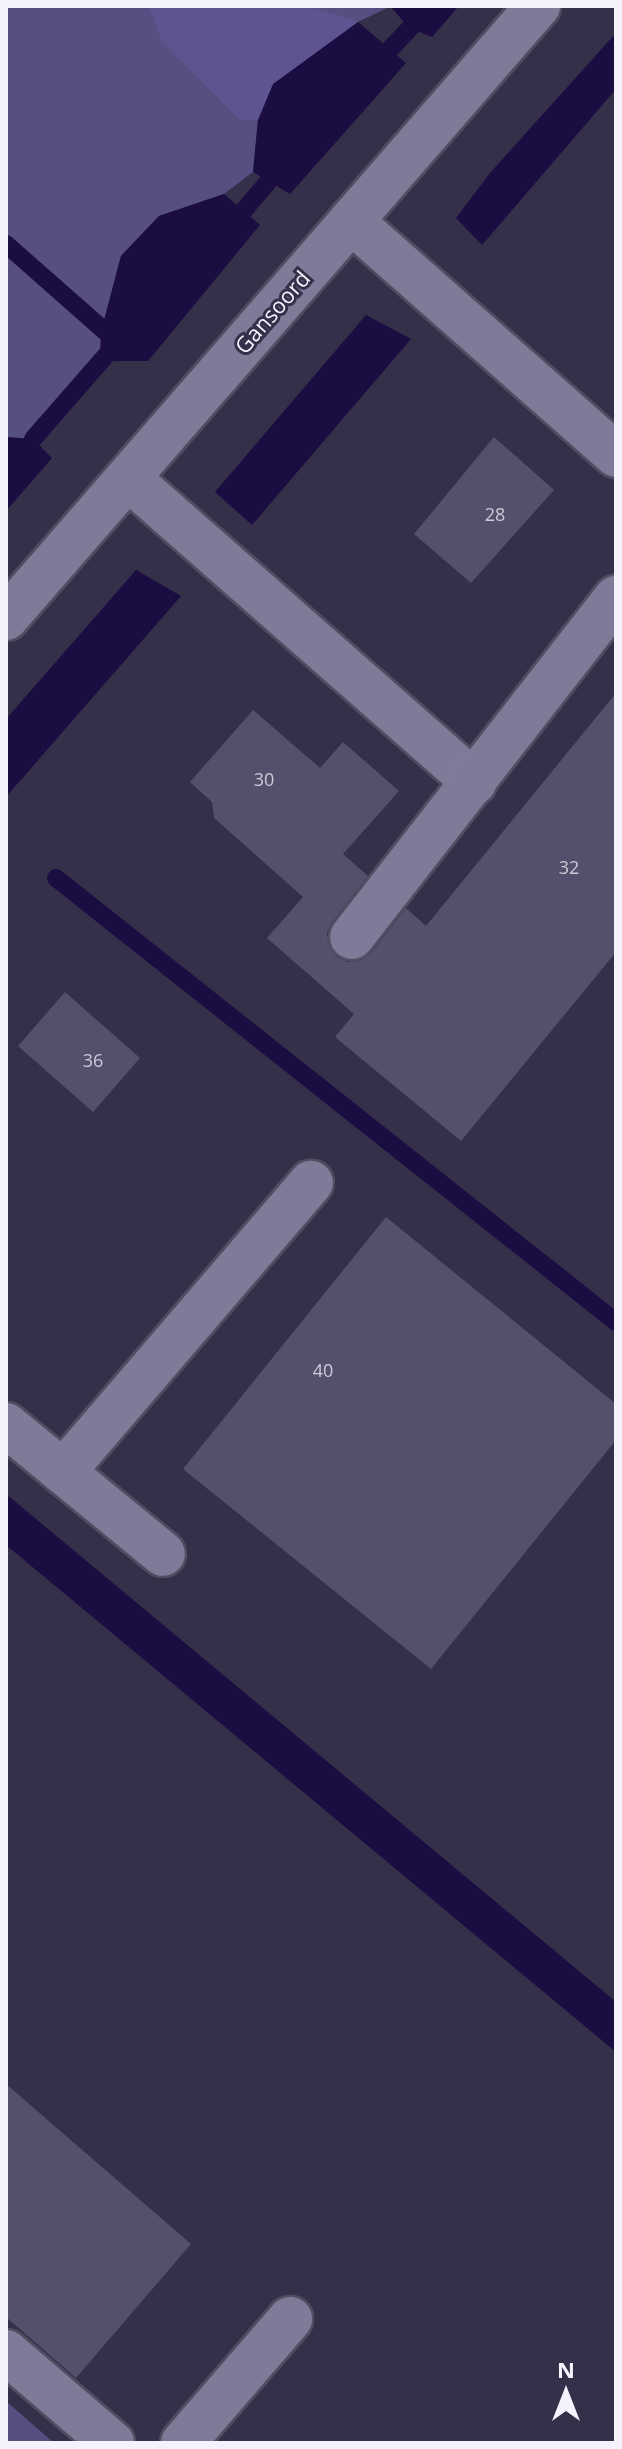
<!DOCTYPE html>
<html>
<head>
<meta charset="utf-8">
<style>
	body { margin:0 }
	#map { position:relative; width:622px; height:2449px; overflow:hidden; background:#34304a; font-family:"Open Sans",sans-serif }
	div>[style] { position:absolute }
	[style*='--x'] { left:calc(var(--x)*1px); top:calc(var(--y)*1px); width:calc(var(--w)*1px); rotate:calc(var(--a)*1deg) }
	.green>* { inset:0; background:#574f82 }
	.forest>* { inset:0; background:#5e5590 }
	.water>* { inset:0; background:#1b0c41 }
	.stream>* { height:18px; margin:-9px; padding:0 9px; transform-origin:9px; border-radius:9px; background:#1b0c41 }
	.building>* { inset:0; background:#53506b }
	.roads { filter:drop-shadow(2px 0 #504d61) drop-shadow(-2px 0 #504d61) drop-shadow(0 2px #504d61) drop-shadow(0 -2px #504d61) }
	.minor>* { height:44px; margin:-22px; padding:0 22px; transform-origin:22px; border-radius:22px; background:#7e7b99 }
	span { translate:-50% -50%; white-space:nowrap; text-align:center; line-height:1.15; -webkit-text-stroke:6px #34304a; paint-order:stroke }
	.number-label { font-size:18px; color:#cccad8 }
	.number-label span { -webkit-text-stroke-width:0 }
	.street-label { font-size:22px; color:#f4f3fd }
	.frame { position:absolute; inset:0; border:8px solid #f4f3fd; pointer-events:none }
	.north { position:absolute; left:526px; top:2353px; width:80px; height:80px; -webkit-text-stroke:6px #34304a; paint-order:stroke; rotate:0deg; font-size:22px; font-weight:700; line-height:32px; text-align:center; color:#f4f3fd }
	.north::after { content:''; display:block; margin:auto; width:28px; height:36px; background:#f4f3fd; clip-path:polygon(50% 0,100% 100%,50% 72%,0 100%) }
</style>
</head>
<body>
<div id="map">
	<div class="green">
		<div style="clip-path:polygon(6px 6px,391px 6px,358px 22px,258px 120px,253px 172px,224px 194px,159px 216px,121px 256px,101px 332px,100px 361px,33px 439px,6px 437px)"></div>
		<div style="clip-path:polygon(6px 2401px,54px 2443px,6px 2443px)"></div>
	</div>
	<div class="forest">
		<div style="clip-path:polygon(149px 6px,308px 6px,358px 22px,274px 84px,258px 120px,240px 120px,161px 40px)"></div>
	</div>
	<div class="water">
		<div style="clip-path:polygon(459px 6px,432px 37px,409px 28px,391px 7px)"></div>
		<div style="clip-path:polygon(358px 22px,406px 63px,290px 194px,253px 172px,258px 120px,273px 84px)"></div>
		<div style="clip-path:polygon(616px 33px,616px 89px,482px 245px,456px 218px,490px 173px)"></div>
		<div style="clip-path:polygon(224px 194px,260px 225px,148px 361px,100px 361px,101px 332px,121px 256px,159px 216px)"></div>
		<div style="clip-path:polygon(366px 315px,411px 339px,252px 525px,215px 492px)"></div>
		<div style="clip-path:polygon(6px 437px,33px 439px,52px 458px,6px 511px)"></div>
		<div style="clip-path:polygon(136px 570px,181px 596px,6px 797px,6px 719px)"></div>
		<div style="clip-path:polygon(6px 1494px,616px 2002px,616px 2052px,6px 1545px)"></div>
	</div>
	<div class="stream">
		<div style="--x:375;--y:65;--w:81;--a:-46.5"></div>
		<div style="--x:228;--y:229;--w:87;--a:-49.7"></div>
		<div style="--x:6;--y:244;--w:148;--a:41.4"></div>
		<div style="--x:33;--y:439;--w:125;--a:-48.9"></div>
		<div style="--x:56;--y:878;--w:715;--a:38.41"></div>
	</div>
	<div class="building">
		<div style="clip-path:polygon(494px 437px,554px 490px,471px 583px,414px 534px)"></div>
		<div style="clip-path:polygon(616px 693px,616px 952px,461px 1141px,335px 1037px,354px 1014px,267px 938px,303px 897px,214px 818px,212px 802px,190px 782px,253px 710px,320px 768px,343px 742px,399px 791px,343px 854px,368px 876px,332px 922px,327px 933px,329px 946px,337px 957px,348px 962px,361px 960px,372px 952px,406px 908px,426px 926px)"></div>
		<div style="clip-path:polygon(65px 992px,140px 1058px,93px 1112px,18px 1046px)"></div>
		<div style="clip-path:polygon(386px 1217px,616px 1404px,616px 1440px,431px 1669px,183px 1469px)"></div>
		<div style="clip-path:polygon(6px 2084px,191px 2244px,76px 2378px,6px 2317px)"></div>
	</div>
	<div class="roads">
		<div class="minor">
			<div style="--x:351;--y:221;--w:354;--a:41.4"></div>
			<div style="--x:128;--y:478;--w:461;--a:41.3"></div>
			<div style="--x:6;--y:618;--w:811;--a:-49"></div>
			<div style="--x:352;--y:937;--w:430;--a:-52.1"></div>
			<div style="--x:6;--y:1425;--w:203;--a:39.4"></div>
			<div style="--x:63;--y:1472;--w:381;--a:-49.4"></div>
			<div style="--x:6;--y:2352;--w:140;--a:40.6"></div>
			<div style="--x:183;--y:2443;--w:164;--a:-49.2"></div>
		</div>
	</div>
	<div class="number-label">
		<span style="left:495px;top:514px">28</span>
		<span style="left:264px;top:779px">30</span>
		<span style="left:569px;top:867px">32</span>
		<span style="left:93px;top:1060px">36</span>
		<span style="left:323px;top:1370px">40</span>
	</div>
	<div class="street-label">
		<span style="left:272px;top:312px;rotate:-49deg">Gansoord</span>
	</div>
	<div class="frame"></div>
	<div class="north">N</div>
</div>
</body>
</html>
